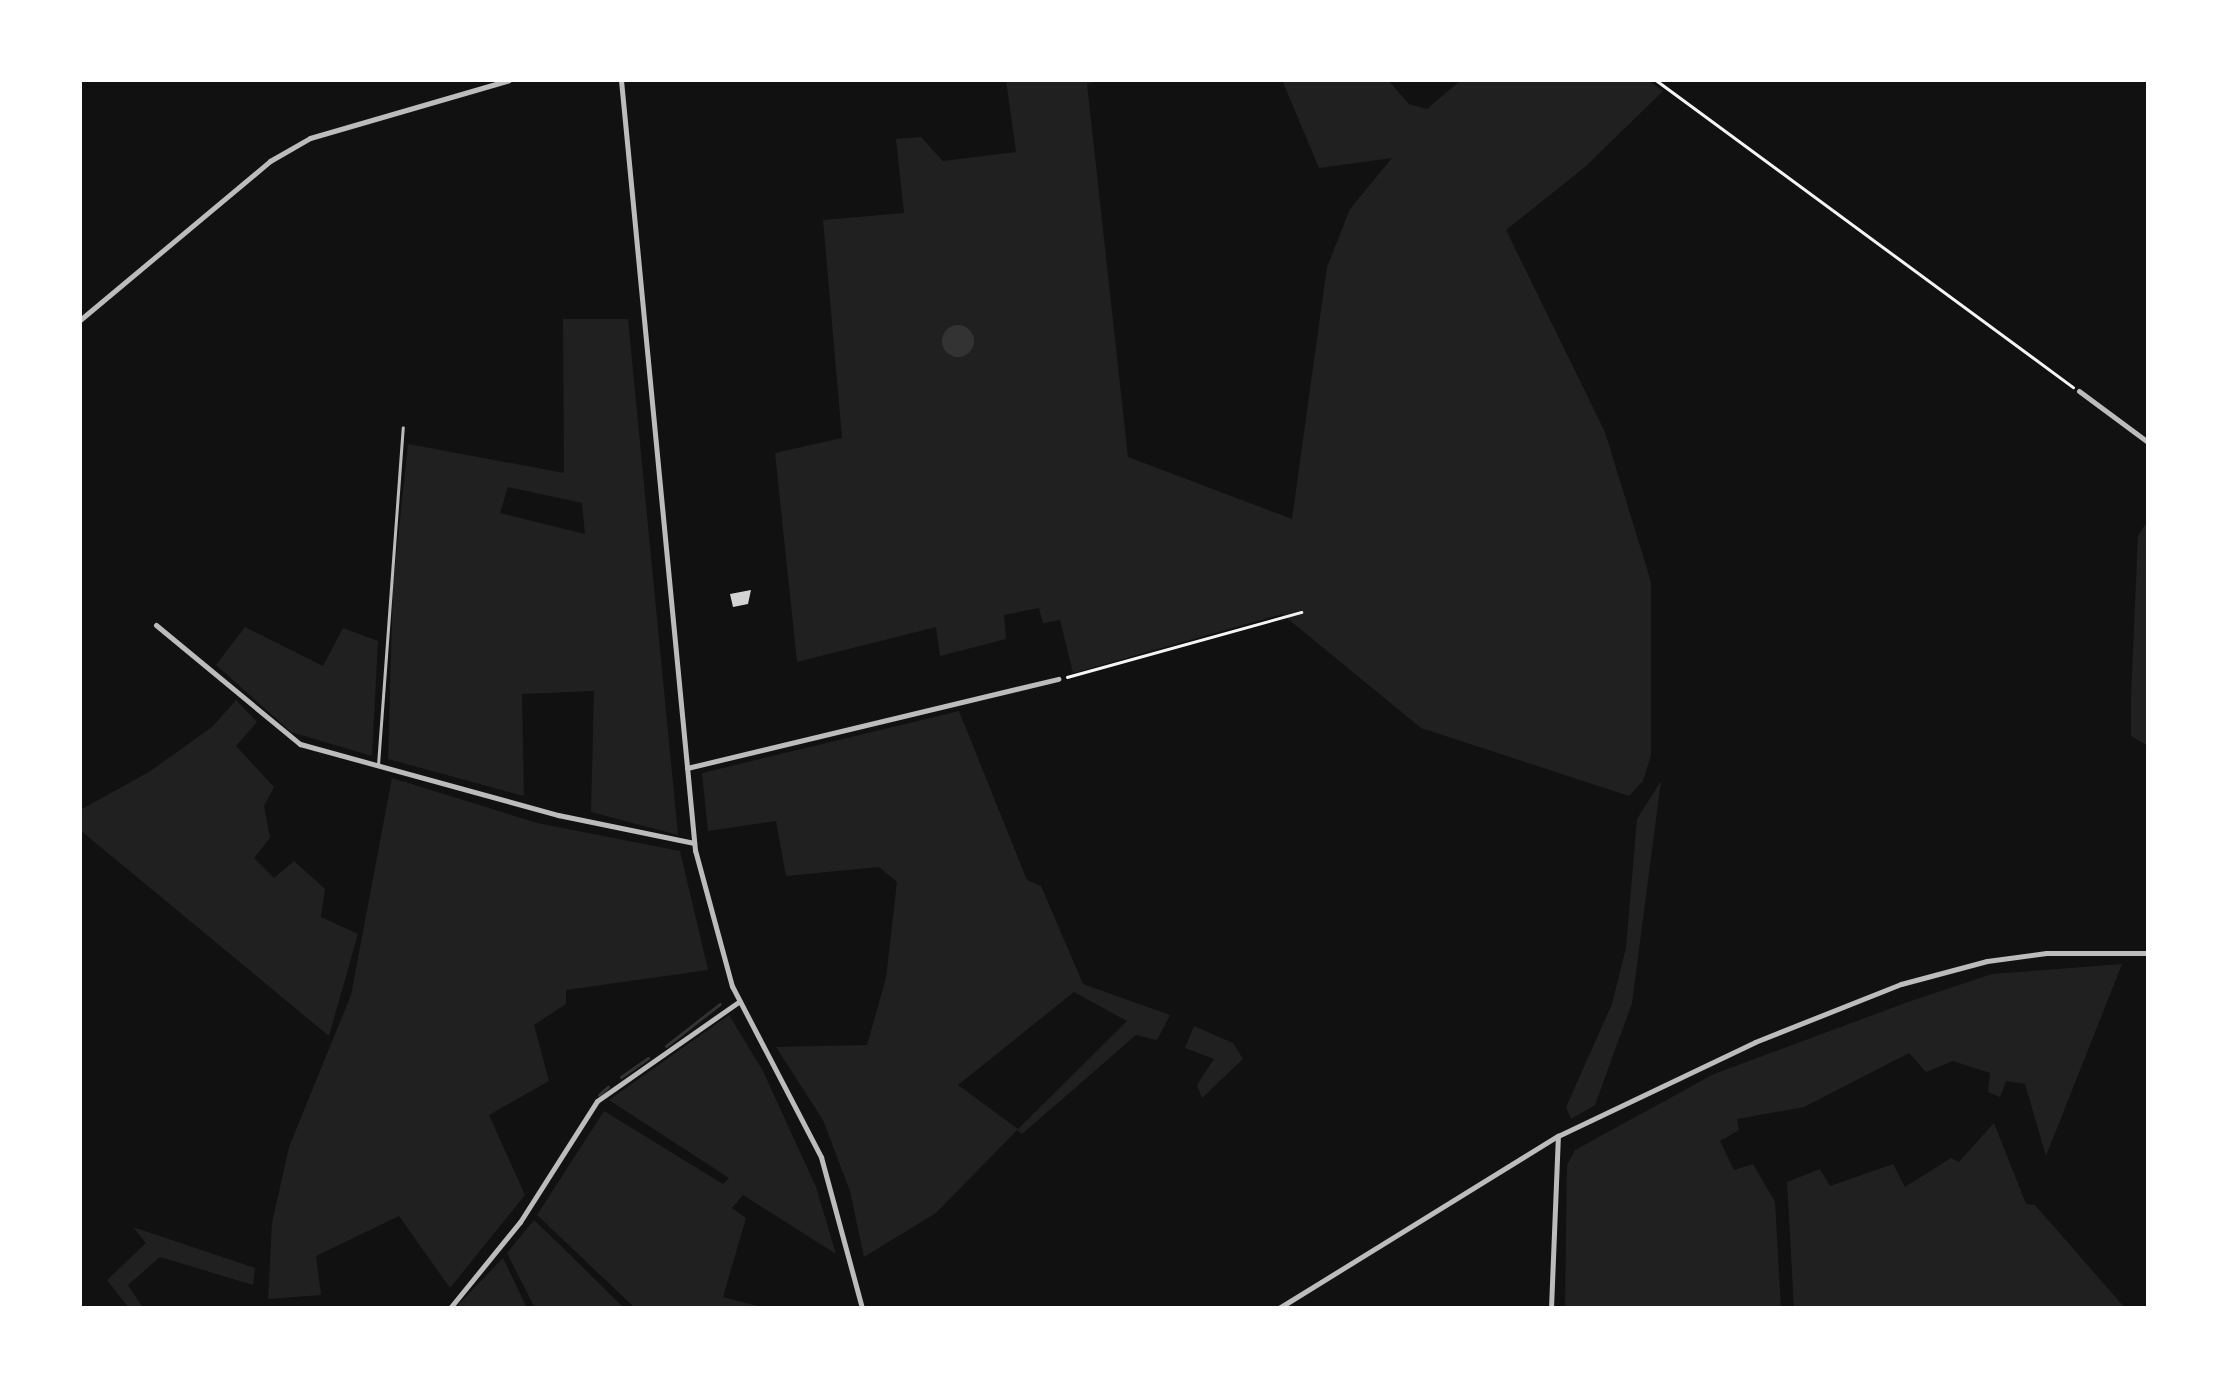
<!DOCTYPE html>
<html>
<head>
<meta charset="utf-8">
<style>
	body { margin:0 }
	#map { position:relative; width:2228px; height:1388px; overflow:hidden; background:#111; font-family:"Archivo Narrow",sans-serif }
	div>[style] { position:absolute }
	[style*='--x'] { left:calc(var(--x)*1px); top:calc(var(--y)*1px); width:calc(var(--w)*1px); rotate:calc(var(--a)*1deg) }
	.green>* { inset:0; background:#202020 }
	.water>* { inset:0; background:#333 }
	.round { border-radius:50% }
	.stream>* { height:2.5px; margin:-1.25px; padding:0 1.25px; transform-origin:1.25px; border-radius:1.25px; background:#333 }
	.building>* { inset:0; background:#d3d3d3 }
	.path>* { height:2.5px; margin:-1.25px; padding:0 1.25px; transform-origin:1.25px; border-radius:1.25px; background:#f5f5f5 }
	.service>* { height:2.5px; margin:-1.25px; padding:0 1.25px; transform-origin:1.25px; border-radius:1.25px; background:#bcbcbc }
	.minor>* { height:5px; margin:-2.5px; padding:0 2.5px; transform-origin:2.5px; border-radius:2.5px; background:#bcbcbc }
	.tertiary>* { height:5px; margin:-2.5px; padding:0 2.5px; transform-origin:2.5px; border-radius:2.5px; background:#bcbcbc }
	span { translate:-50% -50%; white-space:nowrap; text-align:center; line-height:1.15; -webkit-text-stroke:8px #fff; paint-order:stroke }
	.frame { position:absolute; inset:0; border:82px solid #fff; pointer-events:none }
</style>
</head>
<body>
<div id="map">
	<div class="green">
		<div style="clip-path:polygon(1006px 80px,1102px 80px,1087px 84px,1128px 457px,1292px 519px,1327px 267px,1350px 209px,1392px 158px,1319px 168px,1282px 80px,1388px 80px,1409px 104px,1427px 109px,1461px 80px,1648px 80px,1663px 91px,1585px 167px,1506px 230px,1605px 432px,1651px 582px,1651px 755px,1643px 781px,1629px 796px,1421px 728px,1282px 614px,1073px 673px,1060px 620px,1043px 623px,1039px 608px,1004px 615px,1006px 639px,940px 656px,936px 627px,797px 662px,775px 453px,842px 438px,823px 220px,904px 213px,896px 139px,921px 137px,943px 161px,1016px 152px)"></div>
		<div style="clip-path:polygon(evenodd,563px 319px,628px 319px,678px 835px,591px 812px,594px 691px,522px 694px,524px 796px,388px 759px,393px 585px,408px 444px,564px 473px,563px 319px,508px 487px,582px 503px,585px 534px,500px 513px,508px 487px)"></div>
		<div style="clip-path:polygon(2148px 520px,2148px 746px,2131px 736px,2131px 698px,2138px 536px)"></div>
		<div style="clip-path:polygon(245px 627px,323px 666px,343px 628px,378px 641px,372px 756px,291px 732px,216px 665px)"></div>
		<div style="clip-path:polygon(236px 700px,257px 722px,236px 746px,274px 787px,264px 806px,270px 838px,254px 858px,274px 878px,294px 861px,325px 889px,321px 917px,358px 934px,329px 1036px,80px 830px,80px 810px,149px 772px,212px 727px)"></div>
		<div style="clip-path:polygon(evenodd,959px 711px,1027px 880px,1041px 886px,1083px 984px,1170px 1015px,1157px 1040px,1136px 1035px,1022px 1134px,1017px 1130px,936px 1213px,864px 1257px,850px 1191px,823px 1120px,776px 1047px,867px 1045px,886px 978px,897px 882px,879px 867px,786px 876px,776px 821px,708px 831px,702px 773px,959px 711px,1074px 992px,1127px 1021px,1018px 1129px,958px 1085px,1074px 992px)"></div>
		<div style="clip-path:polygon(392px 778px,537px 823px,680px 851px,708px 970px,566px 990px,566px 1004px,534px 1025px,549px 1081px,489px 1115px,525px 1195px,450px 1288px,399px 1216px,316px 1256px,321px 1295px,268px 1299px,272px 1223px,289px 1147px,351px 995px)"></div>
		<div style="clip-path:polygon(1661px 781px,1632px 1003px,1595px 1105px,1571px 1119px,1566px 1107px,1612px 1004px,1626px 948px,1637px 819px)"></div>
		<div style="clip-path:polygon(2122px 964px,2046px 1156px,2025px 1084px,2006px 1081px,2000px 1097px,1988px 1092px,1990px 1073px,1953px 1061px,1926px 1072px,1909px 1053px,1804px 1107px,1737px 1119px,1739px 1130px,1720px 1141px,1734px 1170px,1753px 1164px,1775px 1202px,1781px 1308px,1565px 1308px,1567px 1165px,1575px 1150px,1714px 1074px,1908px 1002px,1992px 974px)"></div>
		<div style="clip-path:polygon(729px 1015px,763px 1071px,816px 1187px,836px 1254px,743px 1195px,732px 1208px,746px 1218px,723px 1297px,765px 1308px,635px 1308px,537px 1215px,604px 1111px,723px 1184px,729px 1178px,609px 1100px)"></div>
		<div style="clip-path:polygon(1194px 1026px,1233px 1043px,1243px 1059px,1202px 1098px,1197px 1085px,1214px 1059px,1185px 1048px)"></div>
		<div style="clip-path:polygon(1994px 1123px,2026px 1204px,2035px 1205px,2125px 1308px,1794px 1308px,1787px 1182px,1820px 1169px,1830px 1186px,1893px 1164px,1905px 1187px,1951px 1158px,1959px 1162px)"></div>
		<div style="clip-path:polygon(534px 1220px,561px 1246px,624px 1308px,535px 1308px,507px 1253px)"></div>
		<div style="clip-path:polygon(133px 1227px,255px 1268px,253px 1285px,160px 1257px,128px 1285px,143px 1308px,129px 1308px,107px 1280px,146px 1243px)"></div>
		<div style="clip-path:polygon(503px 1258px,527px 1308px,455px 1308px)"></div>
	</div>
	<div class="water">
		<div class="round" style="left:942px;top:325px;width:32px;height:32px"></div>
	</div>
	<div class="stream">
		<div style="--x:666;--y:1046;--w:68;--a:-37.9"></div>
		<div style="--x:621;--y:1077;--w:33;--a:-35"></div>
		<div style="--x:599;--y:1095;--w:12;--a:-42"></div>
	</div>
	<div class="building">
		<div style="clip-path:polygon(751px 590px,748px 604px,733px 607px,730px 594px)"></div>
	</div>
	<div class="path">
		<div style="--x:1656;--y:80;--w:518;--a:36.36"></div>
		<div style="--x:1067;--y:677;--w:243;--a:-15.5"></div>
	</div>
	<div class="service">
		<div style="--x:378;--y:765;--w:338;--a:-85.8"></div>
	</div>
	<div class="minor">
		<div style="--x:80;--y:320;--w:248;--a:-39.9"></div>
		<div style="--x:270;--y:161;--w:46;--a:-29.9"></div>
		<div style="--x:310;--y:138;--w:207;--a:-16.2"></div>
		<div style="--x:2079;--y:391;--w:86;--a:36.5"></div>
		<div style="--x:156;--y:625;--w:187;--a:39.6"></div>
		<div style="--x:300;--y:744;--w:268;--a:15.4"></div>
		<div style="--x:558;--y:815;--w:139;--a:11.6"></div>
		<div style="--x:687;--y:768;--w:382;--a:-13.5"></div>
		<div style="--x:450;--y:1308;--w:111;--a:-50.9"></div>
		<div style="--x:520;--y:1222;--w:143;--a:-57.5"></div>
		<div style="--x:597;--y:1101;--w:174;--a:-35"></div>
		<div style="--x:1551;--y:1308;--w:172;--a:-87.7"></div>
	</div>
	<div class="tertiary">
		<div style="--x:621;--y:80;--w:774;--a:84.51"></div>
		<div style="--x:695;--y:850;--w:141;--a:74.8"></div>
		<div style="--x:732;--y:986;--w:193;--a:62.5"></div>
		<div style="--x:821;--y:1157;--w:156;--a:74.8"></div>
		<div style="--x:1279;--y:1308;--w:328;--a:-31.7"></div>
		<div style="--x:1558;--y:1136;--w:218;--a:-25.5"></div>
		<div style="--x:1755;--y:1042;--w:157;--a:-21.7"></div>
		<div style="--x:1901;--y:984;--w:89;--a:-15"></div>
		<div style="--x:1987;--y:961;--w:60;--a:-7.7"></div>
		<div style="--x:2046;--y:953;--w:102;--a:0"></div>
	</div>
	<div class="frame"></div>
</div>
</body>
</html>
